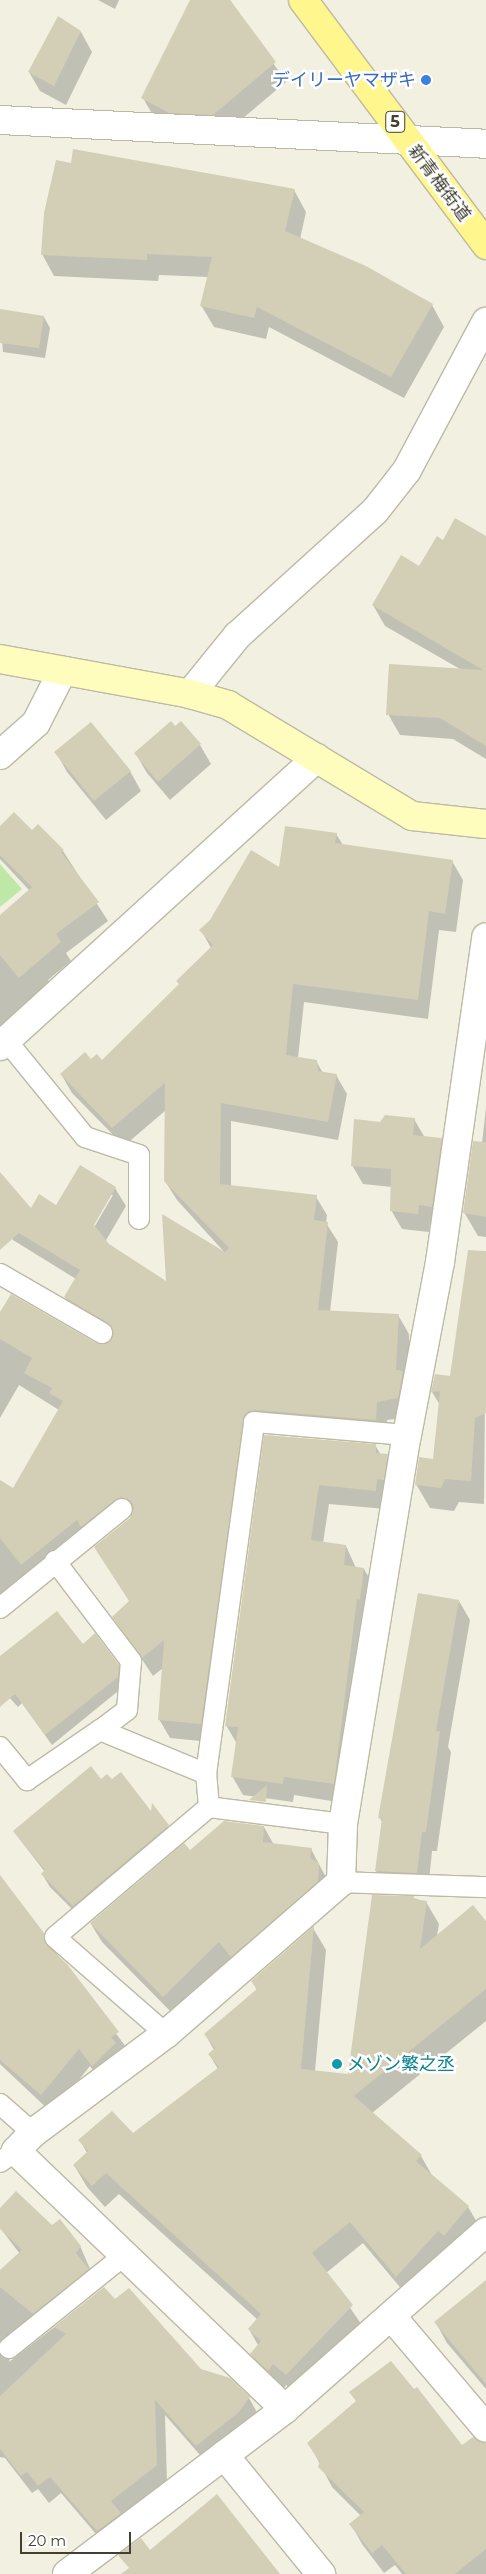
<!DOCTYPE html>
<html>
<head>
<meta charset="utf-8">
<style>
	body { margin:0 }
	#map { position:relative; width:486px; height:2574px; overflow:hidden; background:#f2f0e1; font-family:Montserrat,"Noto Sans JP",sans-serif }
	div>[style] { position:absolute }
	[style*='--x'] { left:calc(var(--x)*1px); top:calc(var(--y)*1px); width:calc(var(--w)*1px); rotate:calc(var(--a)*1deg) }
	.green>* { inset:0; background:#bee8a7 }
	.shadow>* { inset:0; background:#0003 }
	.building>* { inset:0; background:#d3ceb6 }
	.roads { filter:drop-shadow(1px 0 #bdbaa4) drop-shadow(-1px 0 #bdbaa4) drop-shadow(0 1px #bdbaa4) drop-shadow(0 -1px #bdbaa4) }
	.lane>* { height:20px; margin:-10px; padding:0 10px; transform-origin:10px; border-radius:10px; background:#fff }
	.street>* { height:28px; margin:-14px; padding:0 14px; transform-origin:14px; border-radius:14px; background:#fff }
	.secondary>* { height:28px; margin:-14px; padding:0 14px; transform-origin:14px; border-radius:14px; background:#fffdbe }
	.primary>* { height:28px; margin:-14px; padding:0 14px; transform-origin:14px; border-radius:14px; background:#fff68d }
	.dots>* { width:14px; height:14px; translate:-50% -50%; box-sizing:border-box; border:2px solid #fff; border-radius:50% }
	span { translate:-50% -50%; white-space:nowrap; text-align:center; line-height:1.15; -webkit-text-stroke:5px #fff; paint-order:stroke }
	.shield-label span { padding:1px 4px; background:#fff; border:1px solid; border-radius:4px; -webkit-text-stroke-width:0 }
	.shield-label { font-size:16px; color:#434032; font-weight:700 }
	.shop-label { font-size:18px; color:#366cbe }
	.right { translate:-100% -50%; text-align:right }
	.street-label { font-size:18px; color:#434032 }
	.culture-label { font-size:18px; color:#0d838f }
	.left { translate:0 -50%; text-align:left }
	.scale { position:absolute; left:20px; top:2532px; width:111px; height:22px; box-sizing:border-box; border:2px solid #434032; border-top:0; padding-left:6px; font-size:15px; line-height:18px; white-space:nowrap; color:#434032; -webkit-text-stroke:4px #fff; paint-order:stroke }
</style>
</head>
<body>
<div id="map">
	<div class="green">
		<div style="clip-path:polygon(0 864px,22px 889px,0 907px)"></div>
	</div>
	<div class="shadow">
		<div style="clip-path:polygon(98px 0,119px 0,115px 9px)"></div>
		<div style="clip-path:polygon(191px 0,230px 0,286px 82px,224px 134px,154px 117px,143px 98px)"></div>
		<div style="clip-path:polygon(58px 18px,81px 32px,92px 52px,66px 105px,40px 91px,29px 72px)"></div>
		<div style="clip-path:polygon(294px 190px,306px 212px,300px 239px,432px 305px,444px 327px,404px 398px,269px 327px,266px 339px,214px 327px,201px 305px,208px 277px,159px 275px,158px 281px,54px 276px,42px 254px)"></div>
		<div style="clip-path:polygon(0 316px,44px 317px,50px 328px,45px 358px,3px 352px)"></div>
		<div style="clip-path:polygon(486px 538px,486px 759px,453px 739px,400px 735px,388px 714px,460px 669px,385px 626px,373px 605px,420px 568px,443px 541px)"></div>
		<div style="clip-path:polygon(175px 727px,200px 745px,211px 764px,170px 800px,147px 773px,136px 754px)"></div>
		<div style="clip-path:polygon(56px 752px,130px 771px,141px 791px,106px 820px,67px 772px)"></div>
		<div style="clip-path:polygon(32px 831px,63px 851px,108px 921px,66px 953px,71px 961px,48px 980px,52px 987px,0 1035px,0 919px,30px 891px,0 859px,0 837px)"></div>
		<div style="clip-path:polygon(evenodd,336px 834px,343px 845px,452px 861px,463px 880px,456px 932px,439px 930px,428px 1019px,304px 1002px,298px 1058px,316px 1061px,323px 1073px,336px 1075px,347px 1094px,338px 1140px,231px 1121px,231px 1186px,316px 1197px,327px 1215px,326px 1223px,338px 1242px,330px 1312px,398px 1315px,409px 1334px,409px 1417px,387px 1420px,387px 1439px,266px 1429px,255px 1434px,211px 1742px,170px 1738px,159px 1719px,163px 1668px,153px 1676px,114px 1617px,130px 1602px,132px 1515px,0 1599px,0 1482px,14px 1490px,59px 1410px,19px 1385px,0 1418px,0 1314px,96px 1345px,108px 1345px,113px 1337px,76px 1316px,65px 1297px,76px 1279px,13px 1240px,7px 1230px,0 1236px,0 1177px,31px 1210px,57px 1207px,115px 1188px,126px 1206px,105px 1242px,168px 1283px,226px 1254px,177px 1200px,165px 1181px,166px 1110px,124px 1146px,72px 1093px,61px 1074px,91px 1061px,102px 1062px,180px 985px,177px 981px,211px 948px,201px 930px,280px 869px,336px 834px,110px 1195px,113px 1195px,92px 1231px,89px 1229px,110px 1195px)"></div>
		<div style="clip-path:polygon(486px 1108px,486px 1237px,478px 1236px,464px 1212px,482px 1143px)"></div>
		<div style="clip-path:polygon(414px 1119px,425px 1138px,441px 1139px,452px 1158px,442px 1225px,430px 1223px,429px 1232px,402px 1229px,391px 1210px,392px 1187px,363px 1184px,352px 1165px,381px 1123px)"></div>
		<div style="clip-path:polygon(486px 1287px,484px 1504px,459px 1502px,454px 1511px,430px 1508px,416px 1484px,435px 1460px,440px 1405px,432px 1392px,436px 1376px,451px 1377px)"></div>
		<div style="clip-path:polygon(265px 1436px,375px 1445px,381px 1455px,387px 1456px,398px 1474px,386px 1509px,329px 1504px,323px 1543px,346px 1546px,356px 1568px,364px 1569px,375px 1588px,344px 1803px,294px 1795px,293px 1802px,243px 1795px,232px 1776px,237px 1744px,226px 1725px)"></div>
		<div style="clip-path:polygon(459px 1601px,470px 1620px,448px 1747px,451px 1752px,437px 1851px,432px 1851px,428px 1892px,387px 1890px,376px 1871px,382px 1822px,380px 1818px)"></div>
		<div style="clip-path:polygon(83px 1646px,118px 1665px,124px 1676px,123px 1687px,52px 1745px,22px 1703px,18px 1707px,0 1687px,0 1656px)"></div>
		<div style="clip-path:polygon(101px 1781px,152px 1814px,153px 1807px,176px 1838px,81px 1918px,50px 1887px,42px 1874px,45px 1872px,14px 1832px)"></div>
		<div style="clip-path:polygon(264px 1827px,274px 1845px,311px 1849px,329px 1883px,242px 1974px,230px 1960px,174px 2015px,102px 1942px,91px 1924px,190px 1852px)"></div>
		<div style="clip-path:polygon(413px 1898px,426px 1902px,439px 1924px,437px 1936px,486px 1950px,486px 2021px,372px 2113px,421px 2156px,433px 2177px,468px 2207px,481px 2229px,409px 2298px,363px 2243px,326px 2273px,364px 2328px,299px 2396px,286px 2385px,281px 2392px,264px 2376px,251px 2354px,258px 2345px,249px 2329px,258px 2320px,119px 2194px,105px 2207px,87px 2187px,74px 2165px,87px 2153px,80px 2140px,133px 2135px,218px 2069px,209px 2054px,214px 2050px,205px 2034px,257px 1990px,252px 1981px,313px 1928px,326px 1950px,315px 2071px,350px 2075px)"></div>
		<div style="clip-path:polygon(0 1910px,43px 1934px,47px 1952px,47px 1941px,129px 2051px,103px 2084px,90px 2066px,52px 2113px,0 2064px)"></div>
		<div style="clip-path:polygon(0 2210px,52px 2227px,80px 2246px,98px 2287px,11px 2356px,9px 2362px,104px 2289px,115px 2301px,200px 2370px,249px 2398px,259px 2416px,207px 2463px,165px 2415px,167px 2483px,108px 2548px,61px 2493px,49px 2503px,38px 2489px,32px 2493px,5px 2458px,0 2457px,0 2272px,20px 2254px,1px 2229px)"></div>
		<div style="clip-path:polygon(486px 2293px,486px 2389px,447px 2343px,436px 2323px)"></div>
		<div style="clip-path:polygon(351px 2393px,462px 2447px,486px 2443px,486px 2574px,402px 2574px,395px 2565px,384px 2573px,362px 2544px,351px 2524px,361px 2516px,332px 2487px,309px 2443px,357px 2402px)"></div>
	</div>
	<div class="building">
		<div style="clip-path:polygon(190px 0,230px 0,276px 62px,213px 115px,169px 113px,141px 98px)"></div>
		<div style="clip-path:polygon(58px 16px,81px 31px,54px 86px,28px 72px)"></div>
		<div style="clip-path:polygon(73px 149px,295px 189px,285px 231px,366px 266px,433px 304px,391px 377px,257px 307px,254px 318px,200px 306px,212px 257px,147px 254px,147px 260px,41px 255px,44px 213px,56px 160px,71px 163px)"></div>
		<div style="clip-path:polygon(0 309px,44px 316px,39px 348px,0 343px)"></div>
		<div style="clip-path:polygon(455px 518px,486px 536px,486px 746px,440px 718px,386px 715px,389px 664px,483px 670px,372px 605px,401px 555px,419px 566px,437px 536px,443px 540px)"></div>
		<div style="clip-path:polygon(171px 721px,175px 726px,181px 721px,201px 744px,158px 782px,134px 753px)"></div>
		<div style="clip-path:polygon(91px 722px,131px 771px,94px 801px,54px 752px)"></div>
		<div style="clip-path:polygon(14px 812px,32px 830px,38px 824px,64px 850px,61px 852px,99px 902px,56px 934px,61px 942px,19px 978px,0 955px,0 915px,32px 887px,0 855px,0 826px)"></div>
		<div style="clip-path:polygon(285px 826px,337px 833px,335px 843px,453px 860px,445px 914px,429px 911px,418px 1000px,293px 984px,286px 1055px,317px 1060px,318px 1071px,337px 1074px,328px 1122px,221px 1103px,220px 1184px,317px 1195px,314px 1220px,328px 1222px,318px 1310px,399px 1314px,396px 1370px,403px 1371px,398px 1398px,377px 1402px,376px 1420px,255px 1410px,244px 1415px,201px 1724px,158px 1720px,164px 1640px,142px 1658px,112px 1617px,129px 1601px,94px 1547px,130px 1518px,134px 1508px,131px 1501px,121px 1497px,115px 1500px,81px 1527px,77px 1520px,21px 1565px,0 1538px,0 1480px,13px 1488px,63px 1401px,49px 1393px,52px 1388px,24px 1373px,32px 1358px,0 1339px,0 1312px,11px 1294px,96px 1343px,107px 1343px,114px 1334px,108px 1323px,64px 1297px,80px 1270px,19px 1233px,0 1250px,0 1172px,31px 1208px,39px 1194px,56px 1205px,80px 1165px,116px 1187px,94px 1225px,109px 1244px,166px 1281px,162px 1214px,225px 1252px,229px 1248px,164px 1181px,165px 1083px,112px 1128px,60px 1074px,85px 1052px,91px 1059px,97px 1054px,102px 1060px,179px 984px,176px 981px,213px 945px,199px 930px,210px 920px,251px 850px,279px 867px)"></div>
		<div style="clip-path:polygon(385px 1115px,415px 1118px,413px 1135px,442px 1138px,432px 1207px,419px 1205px,418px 1214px,390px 1211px,391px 1169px,351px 1166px,354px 1119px,380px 1122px)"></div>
		<div style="clip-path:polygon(473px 1141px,486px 1142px,486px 1217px,463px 1213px)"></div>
		<div style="clip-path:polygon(468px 1250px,486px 1251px,486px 1413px,475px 1418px,471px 1481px,445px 1479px,441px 1488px,415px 1485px,419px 1457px,433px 1459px,440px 1391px,431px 1392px,435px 1374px,450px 1376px)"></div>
		<div style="clip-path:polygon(264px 1435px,376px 1444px,376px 1453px,388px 1454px,384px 1480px,377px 1479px,376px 1491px,319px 1485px,311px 1540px,346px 1545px,344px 1565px,364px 1568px,360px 1600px,357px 1599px,334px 1784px,284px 1777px,283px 1784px,231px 1777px,238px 1727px,225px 1726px)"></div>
		<div style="clip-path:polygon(418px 1593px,459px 1600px,436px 1731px,440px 1731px,426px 1832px,422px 1832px,417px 1873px,375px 1871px,382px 1819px,378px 1818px)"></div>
		<div style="clip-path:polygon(57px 1611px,83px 1644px,95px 1633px,119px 1665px,118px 1677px,45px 1735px,15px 1694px,0 1707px,0 1656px)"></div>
		<div style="clip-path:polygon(91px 1766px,101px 1779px,107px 1774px,112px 1779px,121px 1772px,151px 1811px,152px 1803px,169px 1825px,73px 1906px,41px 1874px,45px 1870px,13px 1831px)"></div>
		<div style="clip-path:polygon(267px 1785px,266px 1802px,249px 1800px)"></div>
		<div style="clip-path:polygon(224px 1821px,264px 1826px,263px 1842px,312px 1848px,310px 1858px,319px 1863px,318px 1882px,231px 1957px,219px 1942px,163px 1997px,90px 1923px,184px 1843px,190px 1850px)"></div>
		<div style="clip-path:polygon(0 1875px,44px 1933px,47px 1946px,67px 1964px,119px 2032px,111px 2037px,116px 2043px,92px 2066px,79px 2049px,41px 2095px,0 2060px)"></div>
		<div style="clip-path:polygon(372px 1895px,414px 1896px,414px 1899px,427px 1901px,420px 1949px,473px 1905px,486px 1921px,486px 1989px,354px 2096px,422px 2155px,416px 2161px,469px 2206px,444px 2236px,438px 2231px,396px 2277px,350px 2222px,312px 2253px,353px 2305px,286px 2375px,273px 2364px,268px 2371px,250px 2354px,261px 2341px,248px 2329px,261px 2314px,106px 2173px,92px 2186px,73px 2165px,88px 2151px,78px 2140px,112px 2111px,133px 2133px,219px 2067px,208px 2054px,215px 2048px,204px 2034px,257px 1989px,251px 1981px,314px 1926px,301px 2069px,348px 2074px)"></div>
		<div style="clip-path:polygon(16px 2191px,52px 2225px,60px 2219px,81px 2246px,76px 2253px,89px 2269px,33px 2314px,0 2287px,0 2270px,22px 2250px,0 2229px,0 2208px)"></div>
		<div style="clip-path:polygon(486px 2280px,486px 2384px,434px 2322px)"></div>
		<div style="clip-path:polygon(104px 2287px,115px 2299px,129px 2288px,201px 2369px,230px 2378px,250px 2397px,238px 2413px,196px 2446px,155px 2400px,157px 2465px,111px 2501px,121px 2513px,97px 2531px,50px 2477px,38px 2486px,27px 2472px,21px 2476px,0 2449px,0 2396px,66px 2334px,54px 2327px)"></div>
		<div style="clip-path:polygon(391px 2361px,414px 2389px,417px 2387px,462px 2445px,473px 2437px,486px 2443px,486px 2549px,455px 2574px,406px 2574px,382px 2545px,372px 2553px,349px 2524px,364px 2512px,318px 2467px,320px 2462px,307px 2443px,356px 2401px,349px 2392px)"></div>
		<div style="clip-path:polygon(217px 2494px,280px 2574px,121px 2574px,129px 2568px,118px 2555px,141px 2538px,150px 2550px)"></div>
	</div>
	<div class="roads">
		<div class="lane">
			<div style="--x:6;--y:1040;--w:125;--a:50.8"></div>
			<div style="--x:85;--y:1137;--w:57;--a:18.4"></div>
			<div style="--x:139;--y:1155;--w:64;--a:90"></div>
			<div style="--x:0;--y:1274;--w:118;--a:30"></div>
			<div style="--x:55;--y:1561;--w:126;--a:52.8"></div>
			<div style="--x:131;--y:1661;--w:49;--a:94.7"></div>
			<div style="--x:127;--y:1710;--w:34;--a:143"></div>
			<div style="--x:0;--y:1608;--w:157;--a:-39.1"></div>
			<div style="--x:0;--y:1747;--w:43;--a:50.7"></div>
			<div style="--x:27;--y:1780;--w:88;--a:-34.4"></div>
			<div style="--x:100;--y:1730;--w:115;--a:22.5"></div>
			<div style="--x:343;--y:1824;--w:135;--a:-172.8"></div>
			<div style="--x:209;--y:1807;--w:33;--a:-95"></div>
			<div style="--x:206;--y:1774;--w:355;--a:-82.2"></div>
			<div style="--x:254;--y:1422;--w:154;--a:4.9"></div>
			<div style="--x:341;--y:1882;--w:145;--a:2"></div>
			<div style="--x:166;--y:2034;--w:147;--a:-138.9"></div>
			<div style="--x:55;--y:1937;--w:202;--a:-40.2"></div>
			<div style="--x:0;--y:2104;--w:44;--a:41.3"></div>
			<div style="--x:0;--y:2162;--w:19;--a:-35"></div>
			<div style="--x:9;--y:2348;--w:150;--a:-38.8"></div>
		</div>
		<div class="street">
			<div style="--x:0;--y:120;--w:487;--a:2.8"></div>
			<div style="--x:190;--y:694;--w:75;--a:-51"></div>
			<div style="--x:237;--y:636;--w:186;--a:-42.2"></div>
			<div style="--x:375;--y:511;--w:52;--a:-52"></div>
			<div style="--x:407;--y:470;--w:168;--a:-61.9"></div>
			<div style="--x:0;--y:755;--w:48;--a:-41.6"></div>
			<div style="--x:36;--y:723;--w:59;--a:-63"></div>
			<div style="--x:0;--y:1046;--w:428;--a:-42.3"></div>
			<div style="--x:392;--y:2317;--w:145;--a:49.7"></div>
			<div style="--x:285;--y:2409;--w:373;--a:-136.2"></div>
			<div style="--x:16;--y:2151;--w:25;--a:-47"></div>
			<div style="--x:33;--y:2133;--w:166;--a:-36.7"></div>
			<div style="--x:166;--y:2034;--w:232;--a:-41"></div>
			<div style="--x:341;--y:1882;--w:58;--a:-88"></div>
			<div style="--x:343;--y:1824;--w:394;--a:-80.7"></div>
			<div style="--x:407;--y:1435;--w:176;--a:-79.2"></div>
			<div style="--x:440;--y:1262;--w:328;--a:-81.9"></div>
			<div style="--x:224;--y:2455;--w:154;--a:50.8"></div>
			<div style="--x:67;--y:2574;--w:273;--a:-37.1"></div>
			<div style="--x:285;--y:2409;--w:268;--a:-41.4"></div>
		</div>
		<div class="secondary">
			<div style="--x:0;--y:659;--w:193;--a:10.4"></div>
			<div style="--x:190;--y:694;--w:40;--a:16"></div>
			<div style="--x:228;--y:705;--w:215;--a:31.1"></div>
			<div style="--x:412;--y:816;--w:74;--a:6.2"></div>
		</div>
		<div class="primary">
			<div style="--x:303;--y:0;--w:306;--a:53.2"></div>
		</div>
	</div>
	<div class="dots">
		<div style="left:426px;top:80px;background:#3f7fe0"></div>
		<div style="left:337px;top:2064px;background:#0f9aa8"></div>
	</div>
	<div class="shield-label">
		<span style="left:395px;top:122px">5</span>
	</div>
	<div class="shop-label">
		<span class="right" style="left:416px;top:80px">デイリーヤマザキ</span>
	</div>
	<div class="street-label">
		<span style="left:439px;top:183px;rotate:53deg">新青梅街道</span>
	</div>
	<div class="culture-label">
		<span class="left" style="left:347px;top:2064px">メゾン繁之丞</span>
	</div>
	<div class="scale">20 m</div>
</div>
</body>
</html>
